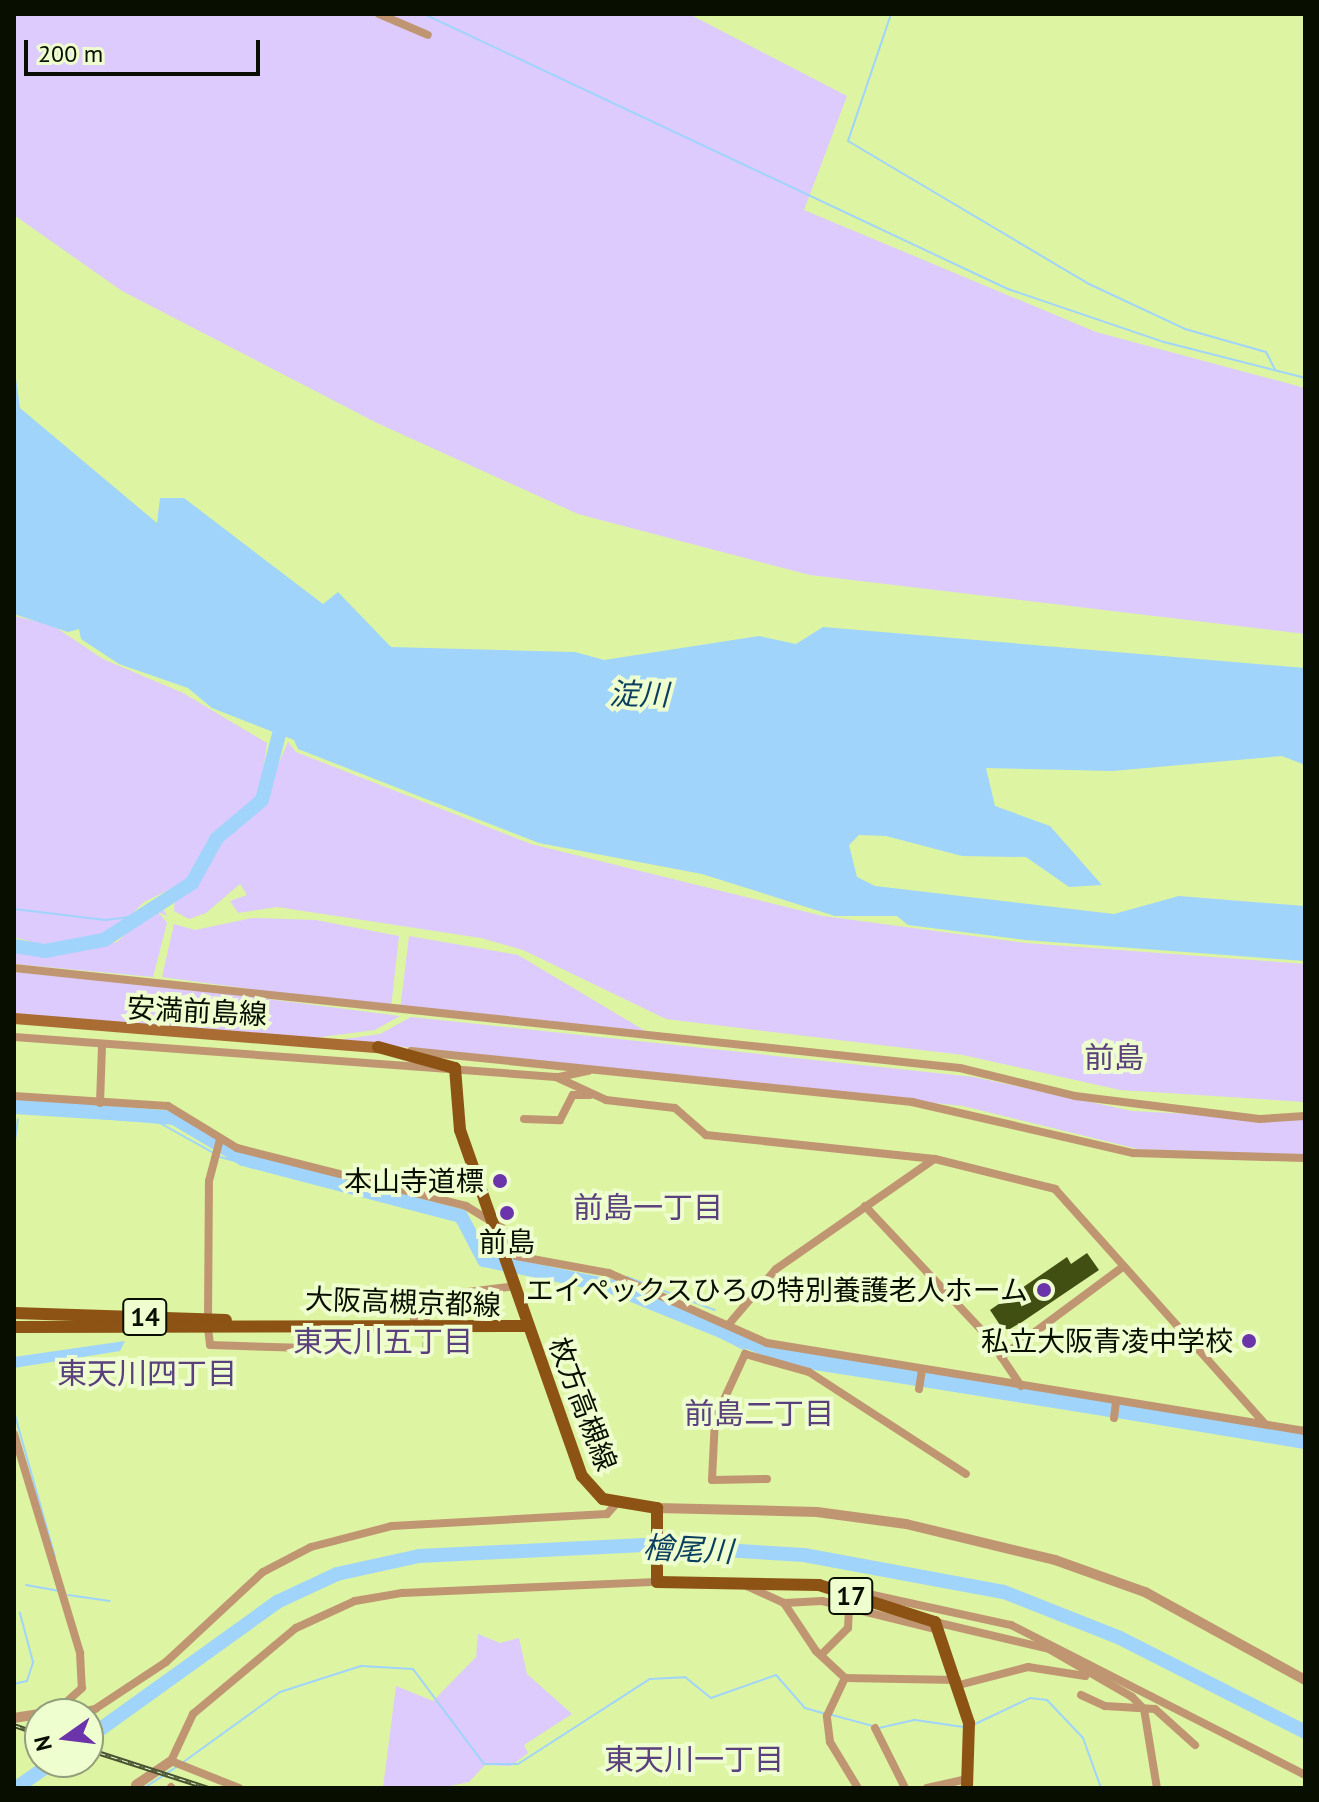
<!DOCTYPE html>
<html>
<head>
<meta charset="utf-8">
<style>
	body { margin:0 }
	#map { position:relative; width:1319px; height:1802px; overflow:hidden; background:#ddf4a3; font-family:"PT Sans","Noto Sans JP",sans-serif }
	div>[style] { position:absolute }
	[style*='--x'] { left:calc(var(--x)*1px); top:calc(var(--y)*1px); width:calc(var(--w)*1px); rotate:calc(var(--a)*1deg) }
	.green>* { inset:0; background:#ddcbfd }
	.water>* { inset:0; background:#a0d4fb }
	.stream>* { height:2px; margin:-1px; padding:0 1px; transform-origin:1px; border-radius:1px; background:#a0d4fb }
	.river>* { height:14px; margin:-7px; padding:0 7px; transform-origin:7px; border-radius:7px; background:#a0d4fb }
	.building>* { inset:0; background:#414f12 }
	.minor-tunnel>* { height:8px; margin-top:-4px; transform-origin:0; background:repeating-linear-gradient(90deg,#bdd28b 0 8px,transparent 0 12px) }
	.minor>* { height:8px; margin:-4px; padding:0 4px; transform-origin:4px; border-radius:4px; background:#c09672 }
	.tertiary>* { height:10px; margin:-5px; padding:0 5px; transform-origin:5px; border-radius:5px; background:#c09672 }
	.secondary>* { height:11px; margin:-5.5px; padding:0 5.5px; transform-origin:5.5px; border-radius:5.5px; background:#a96c33 }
	.primary>* { height:12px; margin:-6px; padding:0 6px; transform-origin:6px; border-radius:6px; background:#8d5314 }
	.rail>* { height:5px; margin-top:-2.5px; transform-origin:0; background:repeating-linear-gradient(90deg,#effece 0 6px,#485331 0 12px); box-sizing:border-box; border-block:2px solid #485331 }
	.dots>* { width:22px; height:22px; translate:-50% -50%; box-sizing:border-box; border:4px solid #effece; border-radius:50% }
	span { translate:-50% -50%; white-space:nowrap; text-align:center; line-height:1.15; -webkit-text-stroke:8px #effece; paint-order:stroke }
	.shield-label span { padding:2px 6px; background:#effece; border:2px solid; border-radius:6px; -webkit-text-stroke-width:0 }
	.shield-label { font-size:26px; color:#090f00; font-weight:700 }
	.street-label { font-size:28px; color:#090f00 }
	.poi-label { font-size:28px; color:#090f00 }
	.right { translate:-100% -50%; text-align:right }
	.water-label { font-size:30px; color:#0b3f5f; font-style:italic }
	.neighbourhood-label { font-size:30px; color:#5a417d }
	.frame { position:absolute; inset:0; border:16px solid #090f00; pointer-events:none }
	.north { position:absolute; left:24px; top:1698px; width:80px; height:80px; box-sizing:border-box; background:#effece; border:2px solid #939e7c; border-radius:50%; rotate:256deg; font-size:22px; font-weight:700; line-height:32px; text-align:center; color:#090f00 }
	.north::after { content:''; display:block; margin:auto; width:28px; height:36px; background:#6c34aa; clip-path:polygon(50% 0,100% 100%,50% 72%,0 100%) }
	.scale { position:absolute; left:24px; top:40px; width:236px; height:36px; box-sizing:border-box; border:4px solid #090f00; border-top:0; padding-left:10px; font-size:24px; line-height:28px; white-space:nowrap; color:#090f00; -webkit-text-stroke:6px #effece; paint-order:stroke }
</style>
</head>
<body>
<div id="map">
	<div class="green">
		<div style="clip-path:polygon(14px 14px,689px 14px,847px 96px,804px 210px,1096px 332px,1305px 388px,1305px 634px,810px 575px,578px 514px,377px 423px,122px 291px,14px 215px)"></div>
		<div style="clip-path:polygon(14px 616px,52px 625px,103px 659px,183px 693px,267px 743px,260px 793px,206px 843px,193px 878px,144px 902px,109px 937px,49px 947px,14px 937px)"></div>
		<div style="clip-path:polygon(288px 742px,296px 752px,531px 844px,823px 916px,1026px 943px,1305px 964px,1305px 1102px,1120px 1090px,963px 1055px,666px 1019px,523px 950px,481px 938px,277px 907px,238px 913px,230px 901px,247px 895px,240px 884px,206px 913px,189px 919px,174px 911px,175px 898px,193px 890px,220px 840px,258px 811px)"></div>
		<div style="clip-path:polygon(160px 902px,167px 916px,158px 912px,167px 923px,153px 977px,14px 964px,14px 950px,46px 954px,117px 942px)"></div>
		<div style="clip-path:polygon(252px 918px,316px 920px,399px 936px,391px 1008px,162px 977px,174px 924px,195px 930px)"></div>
		<div style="clip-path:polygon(409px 936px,518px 955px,652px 1035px,400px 1010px)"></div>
		<div style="clip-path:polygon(14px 972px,175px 987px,400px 1016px,375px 1030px,314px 1038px,14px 1014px)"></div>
		<div style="clip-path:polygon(411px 1017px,974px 1077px,1132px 1111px,1305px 1120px,1305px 1155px,1138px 1149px,963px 1106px,338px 1040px,380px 1034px)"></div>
		<div style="clip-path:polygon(478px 1634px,500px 1643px,519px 1638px,527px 1674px,572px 1714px,524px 1745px,528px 1753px,511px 1766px,485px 1765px,469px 1782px,440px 1788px,383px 1788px,396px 1686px,433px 1701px,476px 1657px)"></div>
	</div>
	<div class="water">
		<div style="clip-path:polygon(14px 364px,20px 408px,157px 523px,160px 498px,184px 498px,323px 604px,338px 592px,391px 647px,575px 652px,604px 660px,759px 636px,796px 644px,823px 627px,1305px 668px,1305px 765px,1282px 756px,1112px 771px,986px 768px,995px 806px,1050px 826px,1102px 885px,1069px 887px,1026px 857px,962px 856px,886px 836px,859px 835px,849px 845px,857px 877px,875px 886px,1114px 914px,1179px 896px,1305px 906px,1305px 961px,1025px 940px,908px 925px,897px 916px,835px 916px,702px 874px,539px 843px,298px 749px,294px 740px,212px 708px,188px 688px,119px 664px,81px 639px,79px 629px,68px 632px,14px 614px)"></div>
		<div style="clip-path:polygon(125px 1341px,120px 1351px,14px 1368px,14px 1357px)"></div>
	</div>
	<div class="stream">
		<div style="--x:424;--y:14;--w:646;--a:25.22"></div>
		<div style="--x:1008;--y:289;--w:165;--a:18.8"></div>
		<div style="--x:1164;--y:342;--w:146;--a:14.3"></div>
		<div style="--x:891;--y:14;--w:134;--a:108.7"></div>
		<div style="--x:848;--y:141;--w:280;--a:30.7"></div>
		<div style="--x:1089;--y:284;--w:106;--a:25.1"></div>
		<div style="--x:1185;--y:329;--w:84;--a:15.9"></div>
		<div style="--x:1266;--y:352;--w:20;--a:63"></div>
		<div style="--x:14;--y:909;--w:92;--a:6.9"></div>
		<div style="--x:105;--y:920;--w:35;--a:-7"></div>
		<div style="--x:14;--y:1113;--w:144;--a:3.6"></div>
		<div style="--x:158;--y:1122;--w:62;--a:29.1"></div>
		<div style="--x:14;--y:1147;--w:28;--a:-82"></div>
		<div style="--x:220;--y:1157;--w:153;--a:15.1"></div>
		<div style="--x:627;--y:1277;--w:94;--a:20.6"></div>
		<div style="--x:718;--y:1336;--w:30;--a:27"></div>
		<div style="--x:808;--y:1368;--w:110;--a:8.9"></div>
		<div style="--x:923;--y:1386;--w:189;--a:9.1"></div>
		<div style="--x:14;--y:1412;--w:151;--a:74.2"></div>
		<div style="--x:1117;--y:1417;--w:191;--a:9.4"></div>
		<div style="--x:26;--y:1585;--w:34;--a:10"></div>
		<div style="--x:68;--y:1595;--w:42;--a:8.1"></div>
		<div style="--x:14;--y:1684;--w:13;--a:-13"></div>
		<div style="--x:27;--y:1681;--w:20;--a:-72"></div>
		<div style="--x:33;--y:1662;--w:51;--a:-104.9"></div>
		<div style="--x:832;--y:1715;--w:42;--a:15"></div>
		<div style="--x:973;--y:1725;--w:63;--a:-25.3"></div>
		<div style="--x:1030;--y:1698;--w:17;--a:7"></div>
		<div style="--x:1047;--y:1700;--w:52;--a:46.5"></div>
		<div style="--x:1083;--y:1738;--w:53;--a:70.2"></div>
		<div style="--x:879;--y:1728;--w:37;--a:-13"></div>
		<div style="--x:915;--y:1720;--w:49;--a:8.3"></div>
		<div style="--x:182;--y:1763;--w:121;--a:-35.9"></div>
		<div style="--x:280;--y:1692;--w:85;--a:-17.8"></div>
		<div style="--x:361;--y:1666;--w:52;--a:3.3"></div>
		<div style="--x:413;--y:1669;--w:119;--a:53.2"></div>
		<div style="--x:484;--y:1764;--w:34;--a:0"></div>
		<div style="--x:518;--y:1764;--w:157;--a:-32.8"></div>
		<div style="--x:650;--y:1679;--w:35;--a:-3"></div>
		<div style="--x:685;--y:1677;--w:33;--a:39"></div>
		<div style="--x:711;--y:1698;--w:69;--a:-19.5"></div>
		<div style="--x:776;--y:1675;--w:44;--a:48.7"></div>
		<div style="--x:805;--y:1708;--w:22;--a:16"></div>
		<div style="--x:144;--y:1788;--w:38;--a:-33"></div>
	</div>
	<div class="river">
		<div style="--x:14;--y:946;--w:31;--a:9"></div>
		<div style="--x:45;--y:951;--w:60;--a:-10.6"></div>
		<div style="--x:104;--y:940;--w:105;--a:-32.9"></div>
		<div style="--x:192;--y:883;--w:51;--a:-60.9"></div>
		<div style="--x:217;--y:838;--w:59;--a:-40.2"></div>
		<div style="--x:262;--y:800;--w:84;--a:-75.5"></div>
		<div style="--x:14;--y:1105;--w:161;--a:4.6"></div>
		<div style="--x:174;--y:1118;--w:80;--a:30.7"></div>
		<div style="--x:243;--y:1159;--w:225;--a:14.7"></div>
		<div style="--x:461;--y:1216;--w:50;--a:62.4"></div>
		<div style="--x:484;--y:1260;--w:129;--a:11.7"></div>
		<div style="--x:610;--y:1286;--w:186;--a:22.1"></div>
		<div style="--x:782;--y:1356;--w:530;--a:9.23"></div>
		<div style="--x:88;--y:1738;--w:233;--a:-35.7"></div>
		<div style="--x:277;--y:1602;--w:66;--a:-25"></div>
		<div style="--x:337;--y:1574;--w:84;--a:-12.4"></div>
		<div style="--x:419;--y:1556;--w:225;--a:-2.8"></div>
		<div style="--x:644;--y:1545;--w:160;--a:3.6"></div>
		<div style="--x:804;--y:1555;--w:203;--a:10.5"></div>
		<div style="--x:1004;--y:1592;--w:125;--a:21.6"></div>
		<div style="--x:1120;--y:1638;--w:208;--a:26.9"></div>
		<div style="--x:16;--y:1788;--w:45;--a:-35.1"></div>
	</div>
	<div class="building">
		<div style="clip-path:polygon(1087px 1253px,1099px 1270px,1022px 1322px,1008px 1330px,1000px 1325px,990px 1310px,1067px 1257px,1071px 1264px)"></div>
	</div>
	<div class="minor-tunnel">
		<div style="--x:426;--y:1350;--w:28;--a:-90"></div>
	</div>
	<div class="minor">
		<div style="--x:379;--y:14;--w:53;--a:23.2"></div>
		<div style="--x:14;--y:968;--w:951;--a:6.03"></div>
		<div style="--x:960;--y:1068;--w:118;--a:13.7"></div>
		<div style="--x:1075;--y:1096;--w:186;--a:7.1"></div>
		<div style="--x:1260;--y:1119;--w:45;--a:-3.8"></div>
		<div style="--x:14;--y:1037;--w:543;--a:4.22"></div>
		<div style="--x:556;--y:1077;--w:55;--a:24.7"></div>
		<div style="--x:606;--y:1100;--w:69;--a:6.6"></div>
		<div style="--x:675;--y:1108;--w:41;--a:41.1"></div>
		<div style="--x:706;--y:1135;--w:230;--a:6"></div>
		<div style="--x:935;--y:1159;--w:124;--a:14"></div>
		<div style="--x:1055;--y:1189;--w:315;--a:48.2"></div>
		<div style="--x:411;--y:1051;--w:504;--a:5.81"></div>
		<div style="--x:912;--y:1102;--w:227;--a:13"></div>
		<div style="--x:1133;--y:1153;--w:172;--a:1.7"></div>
		<div style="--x:559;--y:1077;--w:30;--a:-12"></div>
		<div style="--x:14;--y:1096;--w:154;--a:3.7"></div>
		<div style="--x:168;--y:1106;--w:81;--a:31.3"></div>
		<div style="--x:237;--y:1148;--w:236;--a:14.2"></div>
		<div style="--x:466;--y:1206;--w:42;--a:31.4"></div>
		<div style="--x:502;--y:1228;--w:31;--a:63"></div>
		<div style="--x:516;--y:1256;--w:95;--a:10.4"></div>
		<div style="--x:609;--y:1273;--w:173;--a:23.9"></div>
		<div style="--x:767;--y:1343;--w:545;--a:9.29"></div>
		<div style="--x:100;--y:1103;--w:56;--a:-88"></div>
		<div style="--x:524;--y:1119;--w:36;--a:2"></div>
		<div style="--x:560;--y:1120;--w:28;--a:-63"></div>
		<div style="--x:573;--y:1095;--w:17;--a:0"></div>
		<div style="--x:865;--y:1206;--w:180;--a:46.8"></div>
		<div style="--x:988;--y:1337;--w:59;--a:56"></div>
		<div style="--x:427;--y:1317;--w:23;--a:-67"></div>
		<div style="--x:208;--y:1319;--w:138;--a:-89.6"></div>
		<div style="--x:209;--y:1181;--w:43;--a:-75.3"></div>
		<div style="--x:729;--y:1324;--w:72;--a:-49.5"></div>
		<div style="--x:776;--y:1269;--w:193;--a:-34.8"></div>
		<div style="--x:413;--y:1325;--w:20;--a:-81"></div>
		<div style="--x:416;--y:1305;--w:14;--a:-36"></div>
		<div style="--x:427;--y:1297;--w:90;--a:-7"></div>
		<div style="--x:208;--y:1328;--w:17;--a:83"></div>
		<div style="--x:210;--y:1345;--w:97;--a:1.8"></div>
		<div style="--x:1001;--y:1357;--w:148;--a:-36.5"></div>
		<div style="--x:919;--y:1389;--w:20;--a:-81"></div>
		<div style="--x:1114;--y:1418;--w:17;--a:-83"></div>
		<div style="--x:14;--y:1434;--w:229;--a:73.2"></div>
		<div style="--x:80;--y:1653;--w:35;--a:87"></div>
		<div style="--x:82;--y:1688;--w:39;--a:138"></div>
		<div style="--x:767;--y:1479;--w:55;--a:179"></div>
		<div style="--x:712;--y:1480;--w:61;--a:-87.2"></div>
		<div style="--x:715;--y:1419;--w:72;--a:-65.2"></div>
		<div style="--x:745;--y:1354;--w:66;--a:15.7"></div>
		<div style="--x:809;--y:1372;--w:187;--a:33"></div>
		<div style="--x:747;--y:1586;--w:41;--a:24.7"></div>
		<div style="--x:784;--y:1603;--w:58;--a:56.3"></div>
		<div style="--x:816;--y:1651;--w:40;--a:43"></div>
		<div style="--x:850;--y:1590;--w:165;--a:12.3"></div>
		<div style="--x:1011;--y:1625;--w:330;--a:27"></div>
		<div style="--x:784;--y:1603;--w:38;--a:-3"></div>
		<div style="--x:822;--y:1601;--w:121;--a:13.9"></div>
		<div style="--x:935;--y:1622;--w:117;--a:13.3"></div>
		<div style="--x:1049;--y:1649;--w:96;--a:30"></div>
		<div style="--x:1132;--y:1697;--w:17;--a:45"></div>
		<div style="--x:1144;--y:1709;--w:80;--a:80.7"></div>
		<div style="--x:821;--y:1655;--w:38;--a:-45"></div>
		<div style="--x:848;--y:1628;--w:17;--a:-87"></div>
		<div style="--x:959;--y:1685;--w:71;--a:-14.6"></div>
		<div style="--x:1028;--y:1667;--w:58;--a:9"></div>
		<div style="--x:1081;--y:1695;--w:26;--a:25"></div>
		<div style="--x:1105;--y:1706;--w:50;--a:3.4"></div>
		<div style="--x:1155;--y:1709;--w:54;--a:42"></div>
		<div style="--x:71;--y:1714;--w:25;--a:-12"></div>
		<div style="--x:95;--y:1709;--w:85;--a:-33.5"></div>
		<div style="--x:166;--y:1662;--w:132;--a:-42.9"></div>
		<div style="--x:263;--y:1572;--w:54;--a:-27.5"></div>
		<div style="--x:311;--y:1547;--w:84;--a:-14.5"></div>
		<div style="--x:392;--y:1526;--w:215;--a:-3.2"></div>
		<div style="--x:607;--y:1514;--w:13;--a:-48"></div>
		<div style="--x:875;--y:1728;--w:67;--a:63.4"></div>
		<div style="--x:171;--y:1787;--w:1;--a:45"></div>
		<div style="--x:239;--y:1788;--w:73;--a:-158.3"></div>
		<div style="--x:171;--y:1761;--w:52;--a:-64.9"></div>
		<div style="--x:193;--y:1714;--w:134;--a:-39.9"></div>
		<div style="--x:296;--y:1628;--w:65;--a:-24.6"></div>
		<div style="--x:355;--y:1601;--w:48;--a:-9.7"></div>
		<div style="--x:402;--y:1593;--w:255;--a:-2.5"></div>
		<div style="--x:858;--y:1788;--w:54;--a:-121.3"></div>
		<div style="--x:830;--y:1742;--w:26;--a:-97"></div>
		<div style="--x:827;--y:1716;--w:42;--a:-64.7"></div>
		<div style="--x:845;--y:1678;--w:112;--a:1"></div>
		<div style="--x:927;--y:1788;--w:41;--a:-12.7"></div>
	</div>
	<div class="tertiary">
		<div style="--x:657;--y:1508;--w:160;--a:1.4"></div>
		<div style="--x:817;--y:1512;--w:90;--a:7.7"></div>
		<div style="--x:906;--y:1524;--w:153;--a:13.6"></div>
		<div style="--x:1055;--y:1560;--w:96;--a:19.6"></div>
		<div style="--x:1145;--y:1592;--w:183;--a:28.8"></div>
		<div style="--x:14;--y:1718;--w:26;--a:-9"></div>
		<div style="--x:136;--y:1785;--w:42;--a:-34.4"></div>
	</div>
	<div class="secondary">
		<div style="--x:14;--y:1018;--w:365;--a:4.6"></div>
	</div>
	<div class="primary">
		<div style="--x:378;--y:1047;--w:80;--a:15.3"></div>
		<div style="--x:455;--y:1068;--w:62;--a:85.4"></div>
		<div style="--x:460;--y:1130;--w:367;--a:70.6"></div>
		<div style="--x:582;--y:1476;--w:31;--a:48"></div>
		<div style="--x:603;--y:1499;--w:55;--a:9.5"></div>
		<div style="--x:657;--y:1508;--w:74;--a:90"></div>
		<div style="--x:657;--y:1582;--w:162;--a:1.1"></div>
		<div style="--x:819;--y:1585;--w:122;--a:17.7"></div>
		<div style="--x:935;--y:1622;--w:107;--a:71.4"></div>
		<div style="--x:969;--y:1723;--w:65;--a:91.8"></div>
		<div style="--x:14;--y:1313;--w:212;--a:1.9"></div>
		<div style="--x:14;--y:1327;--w:513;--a:-0.11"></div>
	</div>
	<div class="rail">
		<div style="--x:14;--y:1725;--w:28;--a:19"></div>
		<div style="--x:88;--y:1749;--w:127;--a:17.9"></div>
	</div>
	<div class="dots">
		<div style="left:500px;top:1181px;background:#6c34aa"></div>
		<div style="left:507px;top:1213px;background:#6c34aa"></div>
		<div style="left:1044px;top:1290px;background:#6c34aa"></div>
		<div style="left:1249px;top:1341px;background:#6c34aa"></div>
	</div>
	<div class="shield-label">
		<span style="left:145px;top:1317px">14</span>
		<span style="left:851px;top:1596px">17</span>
	</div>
	<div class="street-label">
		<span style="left:197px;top:1011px;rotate:3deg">安満前島線</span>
		<span style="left:403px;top:1302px;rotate:2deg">大阪高槻京都線</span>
		<span style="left:583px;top:1404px;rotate:69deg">枚方高槻線</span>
	</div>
	<div class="poi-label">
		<span class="right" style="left:484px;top:1181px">本山寺道標</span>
		<span style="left:507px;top:1242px">前島</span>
		<span class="right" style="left:1028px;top:1290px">エイぺックスひろの特別養護老人ホーム</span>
		<span class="right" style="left:1233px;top:1341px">私立大阪青凌中学校</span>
	</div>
	<div class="water-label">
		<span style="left:639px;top:694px;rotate:1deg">淀川</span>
		<span style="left:688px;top:1549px;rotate:3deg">檜尾川</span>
	</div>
	<div class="neighbourhood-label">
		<span style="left:1114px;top:1057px">前島</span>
		<span style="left:648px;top:1207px">前島一丁目</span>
		<span style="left:383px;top:1341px">東天川五丁目</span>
		<span style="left:147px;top:1373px">東天川四丁目</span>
		<span style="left:759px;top:1413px">前島二丁目</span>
		<span style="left:694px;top:1759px">東天川一丁目</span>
	</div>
	<div class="frame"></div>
	<div class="north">N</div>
	<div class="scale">200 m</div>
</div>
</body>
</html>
